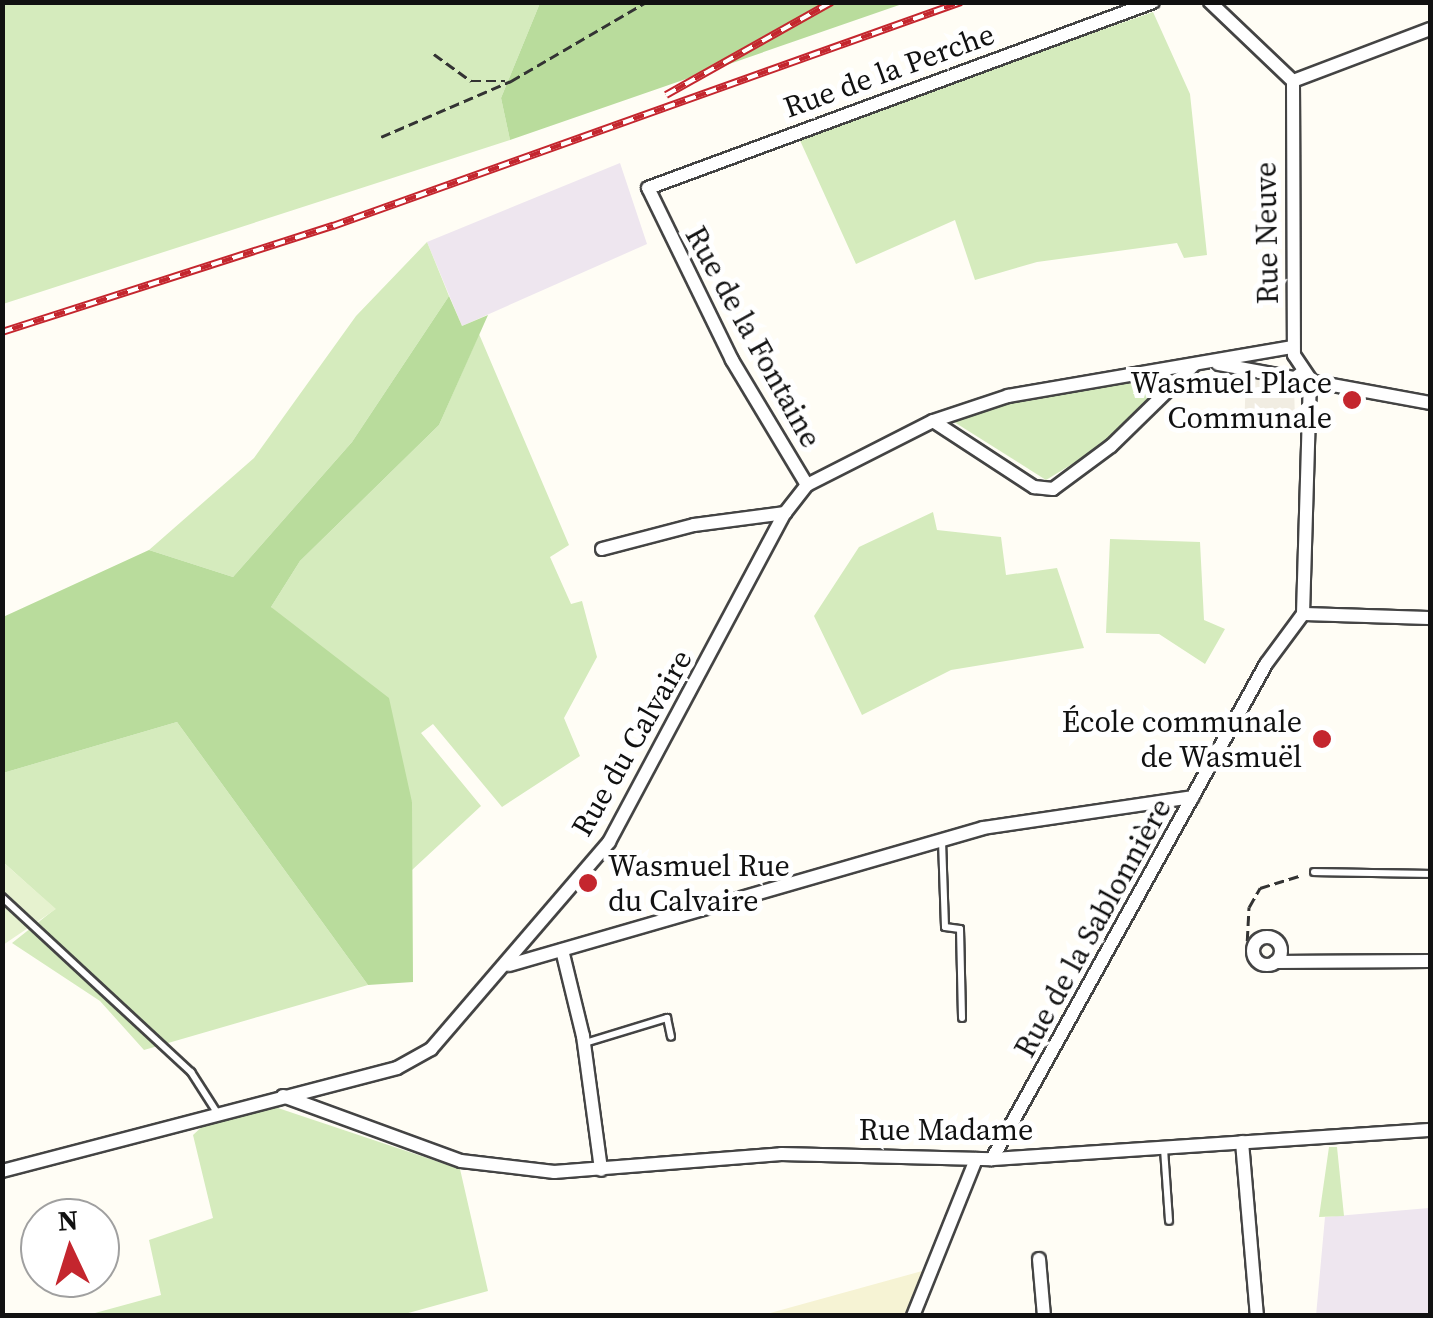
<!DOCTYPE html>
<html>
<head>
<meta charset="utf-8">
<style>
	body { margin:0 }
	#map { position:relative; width:1433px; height:1318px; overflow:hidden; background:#fffdf5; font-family:"Source Serif 4",serif }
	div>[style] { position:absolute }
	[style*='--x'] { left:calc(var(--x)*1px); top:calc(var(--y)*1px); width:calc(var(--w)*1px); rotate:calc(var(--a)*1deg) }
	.industrial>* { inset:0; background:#eee6ef }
	.farmland>* { inset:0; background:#f6f3d4 }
	.green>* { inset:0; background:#d5ebbd }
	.forest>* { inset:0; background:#b9dc9c }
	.pitch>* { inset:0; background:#e6f2cf }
	.plaza>* { inset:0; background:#f1ede2 }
	.path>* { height:2.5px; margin-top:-1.25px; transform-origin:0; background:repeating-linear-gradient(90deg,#333 0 10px,transparent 0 15px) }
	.roads { filter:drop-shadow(2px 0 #444) drop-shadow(-2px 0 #444) drop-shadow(0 2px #444) drop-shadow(0 -2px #444) }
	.service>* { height:6px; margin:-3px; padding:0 3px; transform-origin:3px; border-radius:3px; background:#fff }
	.minor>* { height:12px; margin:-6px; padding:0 6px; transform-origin:6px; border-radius:6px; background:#fff }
	.minor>.ring { margin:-6px; padding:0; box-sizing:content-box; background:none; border:12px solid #fff; border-radius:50% }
	.rail>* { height:8px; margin-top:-4px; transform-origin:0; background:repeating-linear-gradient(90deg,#fff 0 11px,#c4262e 0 22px); box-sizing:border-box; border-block:2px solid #c4262e }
	.dots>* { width:28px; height:28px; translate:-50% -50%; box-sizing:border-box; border:5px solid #fff; border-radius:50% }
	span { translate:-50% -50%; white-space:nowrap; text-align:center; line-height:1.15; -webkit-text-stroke:10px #fff; paint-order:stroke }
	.street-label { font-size:30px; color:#111 }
	.poi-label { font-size:30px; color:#111 }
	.right { translate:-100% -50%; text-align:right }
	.left { translate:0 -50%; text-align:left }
	.frame { position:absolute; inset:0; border:5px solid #111; pointer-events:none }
	.north { position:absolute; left:20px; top:1198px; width:100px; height:100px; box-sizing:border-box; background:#fff; border:2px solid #a0a0a0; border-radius:50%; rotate:356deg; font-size:28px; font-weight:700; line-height:40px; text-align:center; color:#111 }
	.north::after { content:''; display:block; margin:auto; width:35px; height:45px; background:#c4262e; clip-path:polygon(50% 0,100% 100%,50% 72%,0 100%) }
</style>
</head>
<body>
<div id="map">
	<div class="industrial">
		<div style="clip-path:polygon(620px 163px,647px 244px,462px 326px,427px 242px)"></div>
		<div style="clip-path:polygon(1429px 1208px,1430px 1315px,1316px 1316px,1325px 1217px)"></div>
	</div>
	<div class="farmland">
		<div style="clip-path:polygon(933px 1268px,913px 1315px,763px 1315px)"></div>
	</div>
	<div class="green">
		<div style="clip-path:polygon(3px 3px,540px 3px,501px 98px,510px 140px,3px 304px)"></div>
		<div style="clip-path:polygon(1153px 12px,1190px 94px,1207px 255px,1184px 258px,1177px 243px,1037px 262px,975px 280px,955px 220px,856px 264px,798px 136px)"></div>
		<div style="clip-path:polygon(427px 242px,449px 296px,352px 442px,233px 577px,149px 550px,254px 458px,356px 316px)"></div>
		<div style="clip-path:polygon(479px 334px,569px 545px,550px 557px,571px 604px,582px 601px,597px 657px,564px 718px,580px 756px,502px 807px,433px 724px,421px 733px,481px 806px,412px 870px,412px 802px,271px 607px,300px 561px,439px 425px)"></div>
		<div style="clip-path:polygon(1167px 372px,1170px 380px,1105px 444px,1046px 480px,951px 420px,1039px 393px)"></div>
		<div style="clip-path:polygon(933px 512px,937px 530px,1001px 537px,1006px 575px,1057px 568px,1084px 648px,951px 670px,862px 715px,814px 616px,859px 547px)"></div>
		<div style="clip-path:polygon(1110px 539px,1200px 542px,1204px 620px,1225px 629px,1205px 664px,1159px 634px,1106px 633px)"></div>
		<div style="clip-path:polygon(177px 722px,368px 985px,144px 1050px,100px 1001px,12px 943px,55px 909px,3px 862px,3px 773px)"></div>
		<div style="clip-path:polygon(275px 1107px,460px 1169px,488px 1291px,401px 1315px,84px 1316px,161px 1295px,149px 1240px,213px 1218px,193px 1135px,206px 1123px)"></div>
		<div style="clip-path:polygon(1329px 1147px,1337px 1147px,1344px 1216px,1319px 1217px)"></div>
	</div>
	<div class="forest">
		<div style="clip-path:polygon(540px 3px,540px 2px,905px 3px,510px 140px,501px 98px)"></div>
		<div style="clip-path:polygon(449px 296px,462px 326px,488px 315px,439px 425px,300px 561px,271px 607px,389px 698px,412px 802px,413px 982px,368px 985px,177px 722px,3px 773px,3px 617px,149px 550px,233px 577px,352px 442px)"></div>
	</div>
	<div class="pitch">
		<div style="clip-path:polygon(3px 862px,56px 909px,3px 945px)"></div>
	</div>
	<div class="plaza">
		<div style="clip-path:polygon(1246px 376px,1294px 386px,1295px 420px,1244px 430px)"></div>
	</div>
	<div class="path">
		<div style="--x:434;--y:54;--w:46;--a:36.1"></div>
		<div style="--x:471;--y:81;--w:34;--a:0"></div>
		<div style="--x:381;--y:137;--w:142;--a:-23.3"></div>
		<div style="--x:511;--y:81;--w:156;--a:-30.3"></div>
		<div style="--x:1254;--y:952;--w:13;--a:-122"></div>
		<div style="--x:1247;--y:941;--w:34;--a:-87"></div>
		<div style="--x:1249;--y:907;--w:22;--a:-60"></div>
		<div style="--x:1260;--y:888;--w:44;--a:-17.2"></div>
	</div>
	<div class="roads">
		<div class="service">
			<div style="--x:942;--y:841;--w:86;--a:88"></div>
			<div style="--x:945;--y:927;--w:15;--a:8"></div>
			<div style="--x:960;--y:929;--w:89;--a:88.7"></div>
			<div style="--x:1314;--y:872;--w:116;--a:1"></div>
			<div style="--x:2;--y:897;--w:258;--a:42.8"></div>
			<div style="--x:191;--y:1072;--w:50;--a:57.3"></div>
			<div style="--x:585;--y:1043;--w:86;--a:-17"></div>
			<div style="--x:667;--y:1018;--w:19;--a:78"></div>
			<div style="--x:1164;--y:1149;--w:72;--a:86"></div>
		</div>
		<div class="minor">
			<div style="--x:1210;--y:2;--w:115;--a:43.6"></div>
			<div style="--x:1293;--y:81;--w:147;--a:-20.8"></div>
			<div style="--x:1293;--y:81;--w:274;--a:89.8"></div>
			<div style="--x:1294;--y:355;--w:29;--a:56"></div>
			<div style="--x:1218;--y:364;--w:216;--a:10.4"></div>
			<div style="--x:933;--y:421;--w:121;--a:33.2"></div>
			<div style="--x:1034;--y:487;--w:19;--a:6"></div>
			<div style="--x:1053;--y:489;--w:72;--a:-36.6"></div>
			<div style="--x:1111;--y:446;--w:116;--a:-44.3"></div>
			<div style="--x:807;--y:485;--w:146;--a:-121"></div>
			<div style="--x:732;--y:360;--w:191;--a:-116"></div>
			<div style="--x:648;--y:188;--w:538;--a:-20.22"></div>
			<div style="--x:602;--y:549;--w:95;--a:-14.6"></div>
			<div style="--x:694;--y:525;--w:92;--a:-7.5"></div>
			<div style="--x:1303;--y:614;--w:127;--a:1.8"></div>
			<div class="ring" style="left:1253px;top:937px;width:16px;height:16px"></div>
			<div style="--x:562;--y:950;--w:89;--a:76.3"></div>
			<div style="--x:583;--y:1036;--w:135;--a:82.3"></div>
			<div style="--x:1275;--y:962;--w:155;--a:-0.4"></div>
			<div style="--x:509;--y:965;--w:493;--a:-16.1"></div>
			<div style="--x:983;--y:828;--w:212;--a:-8.4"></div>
			<div style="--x:283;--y:1096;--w:189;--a:20.1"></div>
			<div style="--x:461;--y:1161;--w:94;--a:6.7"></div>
			<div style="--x:554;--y:1172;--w:228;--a:-4.5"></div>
			<div style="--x:781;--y:1154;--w:211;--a:1.4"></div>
			<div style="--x:992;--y:1159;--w:439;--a:-3.8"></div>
			<div style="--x:1242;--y:1142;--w:175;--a:85.1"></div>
			<div style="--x:992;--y:1159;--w:566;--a:-61.03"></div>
			<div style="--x:1266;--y:664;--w:62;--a:-53.5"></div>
			<div style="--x:1303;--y:614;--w:235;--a:-88.3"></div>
			<div style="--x:2;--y:1171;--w:408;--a:-14.6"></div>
			<div style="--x:397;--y:1068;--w:39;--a:-29"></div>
			<div style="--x:431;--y:1049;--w:273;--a:-49.3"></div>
			<div style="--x:609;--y:842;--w:373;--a:-61.9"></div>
			<div style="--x:785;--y:513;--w:36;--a:-52"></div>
			<div style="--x:807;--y:485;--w:141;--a:-26.9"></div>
			<div style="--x:933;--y:421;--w:79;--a:-18.4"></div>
			<div style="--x:1008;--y:396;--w:289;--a:-9.8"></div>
			<div style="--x:1039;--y:1259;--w:57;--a:85"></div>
			<div style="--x:913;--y:1316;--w:169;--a:-68.1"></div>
		</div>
	</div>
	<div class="rail">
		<div style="--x:666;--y:95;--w:190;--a:-29.3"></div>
		<div style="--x:2;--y:332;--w:348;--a:-17.8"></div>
		<div style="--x:333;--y:226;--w:667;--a:-19.63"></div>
	</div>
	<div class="dots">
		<div style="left:1352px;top:400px;background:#c4262e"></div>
		<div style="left:1322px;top:739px;background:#c4262e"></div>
		<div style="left:588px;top:883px;background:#c4262e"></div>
	</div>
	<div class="street-label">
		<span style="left:889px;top:71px;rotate:-20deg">Rue de la Perche</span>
		<span style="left:1267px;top:233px;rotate:-91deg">Rue Neuve</span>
		<span style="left:753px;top:337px;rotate:61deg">Rue de la Fontaine</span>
		<span style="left:632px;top:743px;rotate:-60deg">Rue du Calvaire</span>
		<span style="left:1093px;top:928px;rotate:-61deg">Rue de la Sablonnière</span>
		<span style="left:946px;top:1130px">Rue Madame</span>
	</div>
	<div class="poi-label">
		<span class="right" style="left:1332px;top:400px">Wasmuel Place<br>Communale</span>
		<span class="right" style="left:1302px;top:739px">École communale<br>de Wasmuël</span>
		<span class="left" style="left:608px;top:883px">Wasmuel Rue<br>du Calvaire</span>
	</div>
	<div class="frame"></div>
	<div class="north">N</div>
</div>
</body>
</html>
